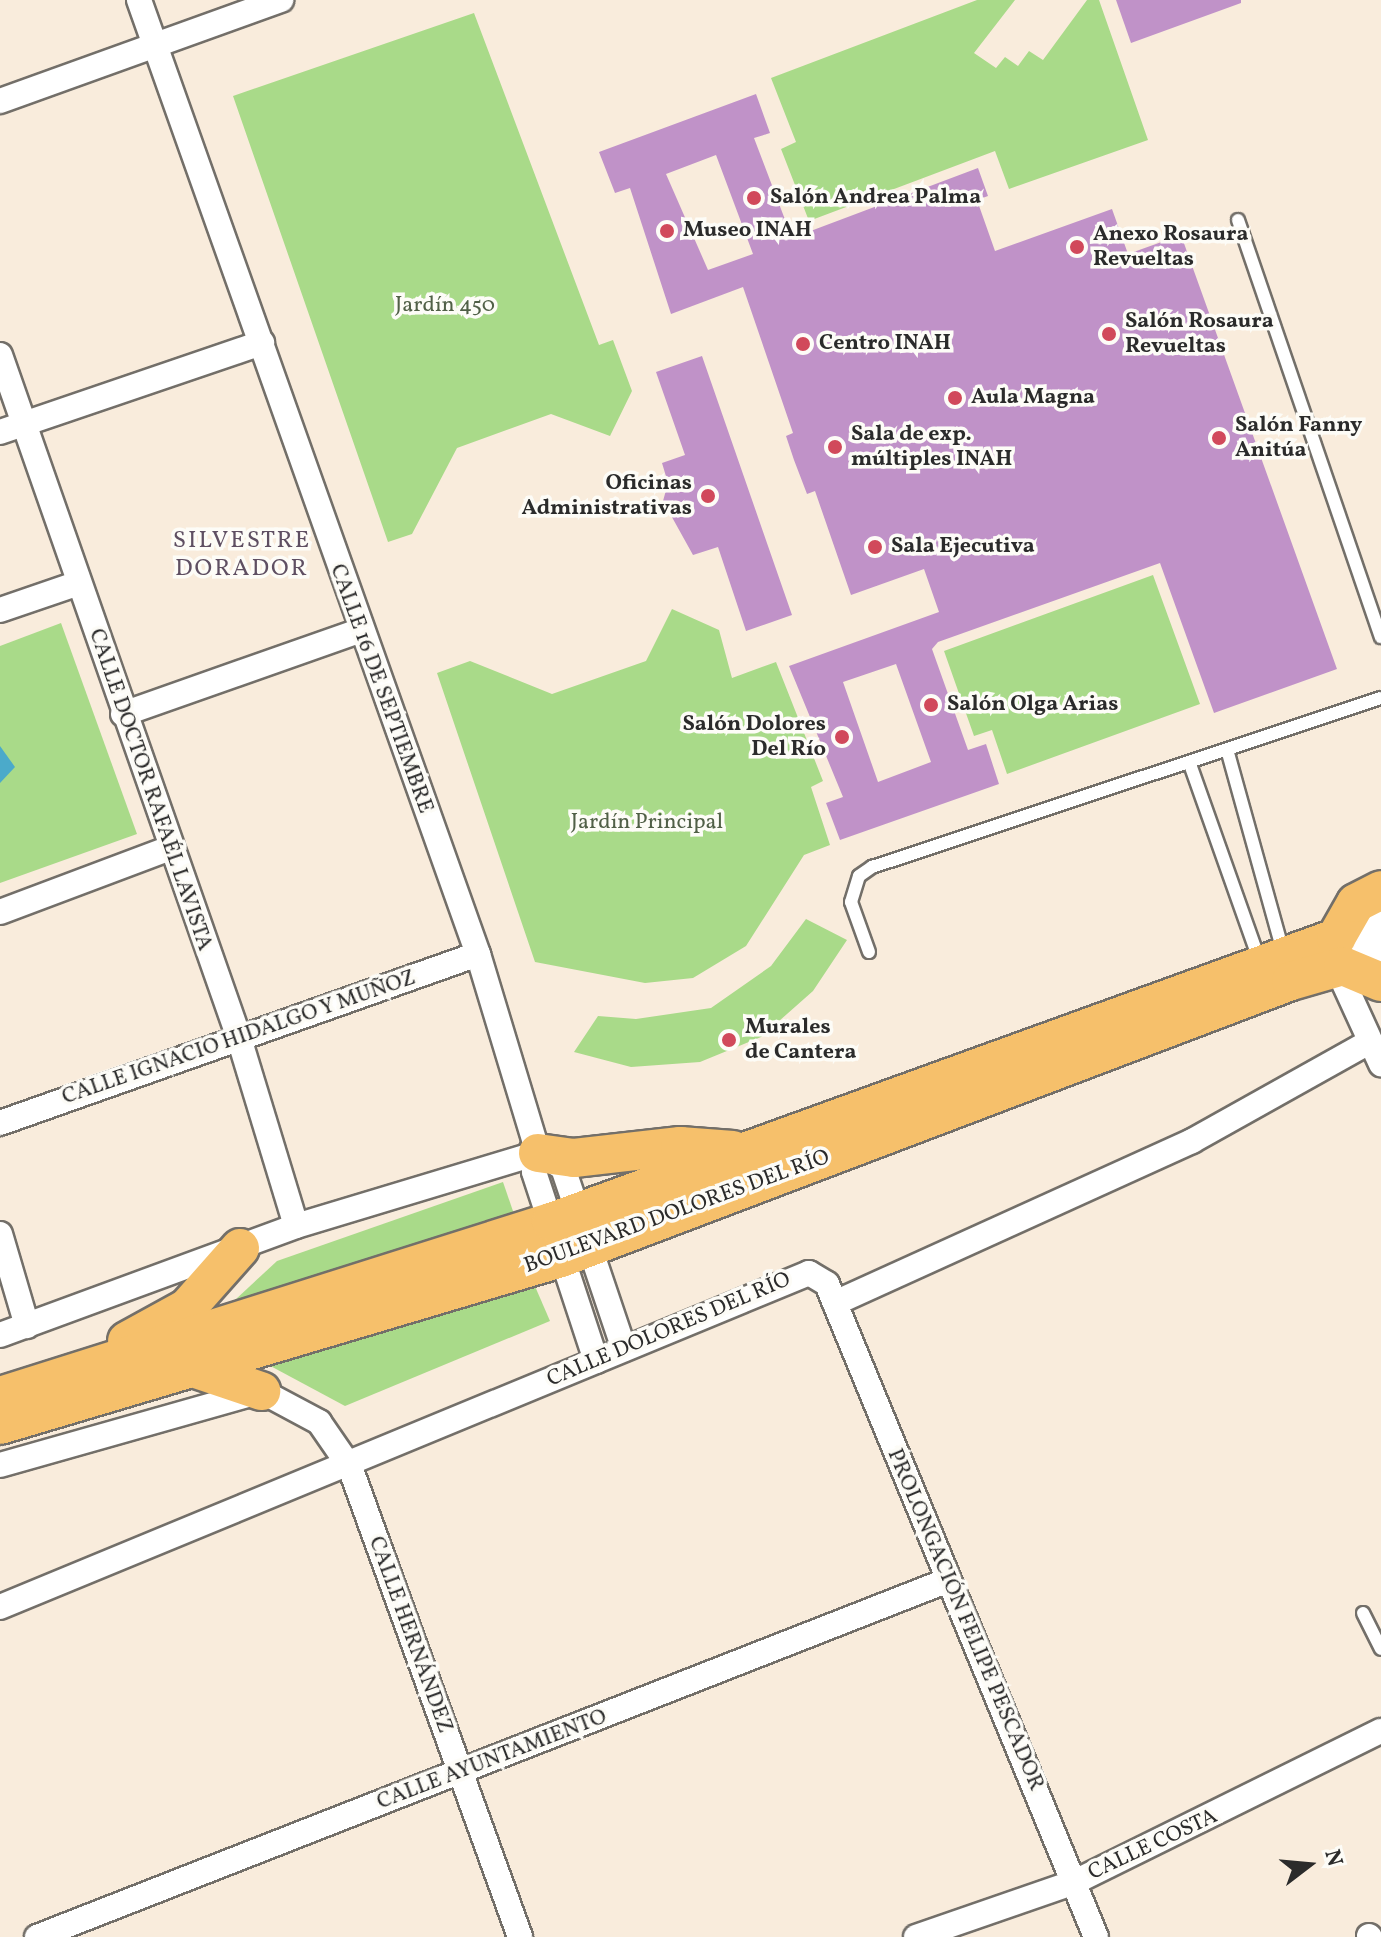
<!DOCTYPE html>
<html>
<head>
<meta charset="utf-8">
<style>
	body { margin:0 }
	#map { position:relative; width:1381px; height:1937px; overflow:hidden; background:#f9ecdc; font-family:Vollkorn,serif }
	div>[style] { position:absolute }
	[style*='--x'] { left:calc(var(--x)*1px); top:calc(var(--y)*1px); width:calc(var(--w)*1px); rotate:calc(var(--a)*1deg) }
	.green>* { inset:0; background:#a9da89 }
	.water>* { inset:0; background:#4baaca }
	.building>* { inset:0; background:#c092c8 }
	.roads { filter:drop-shadow(2px 0 #736f69) drop-shadow(-2px 0 #736f69) drop-shadow(0 2px #736f69) drop-shadow(0 -2px #736f69) }
	.service>* { height:12px; margin:-6px; padding:0 6px; transform-origin:6px; border-radius:6px; background:#fff }
	.minor>* { height:24px; margin:-12px; padding:0 12px; transform-origin:12px; border-radius:12px; background:#fff }
	.tertiary>* { height:30px; margin:-15px; padding:0 15px; transform-origin:15px; border-radius:15px; background:#fff }
	.primary>* { height:38px; margin:-19px; padding:0 19px; transform-origin:19px; border-radius:19px; background:#f6c06b }
	.dots>* { width:22px; height:22px; translate:-50% -50%; box-sizing:border-box; border:4px solid #fdfcf7; border-radius:50% }
	span { translate:-50% -50%; white-space:nowrap; text-align:center; line-height:1.15; -webkit-text-stroke:7px #fdfcf7; paint-order:stroke }
	.poi-label { font-size:22px; color:#2b2b2b; font-weight:700 }
	.left { translate:0 -50%; text-align:left }
	.right { translate:-100% -50%; text-align:right }
	.park-label { font-size:22px; color:#516047 }
	.street-label { font-size:22px; color:#2b2b2b }
	.neighbourhood-label { font-size:24px; color:#5f4f62; letter-spacing:2px }
	.north { position:absolute; left:1269px; top:1825px; width:80px; height:80px; -webkit-text-stroke:6px #fdfcf7; paint-order:stroke; rotate:74deg; font-size:22px; font-weight:700; line-height:32px; text-align:center; color:#2b2b2b }
	.north::after { content:''; display:block; margin:auto; width:28px; height:36px; background:#2b2b2b; clip-path:polygon(50% 0,100% 100%,50% 72%,0 100%) }
</style>
</head>
<body>
<div id="map">
	<div class="green">
		<div style="clip-path:polygon(977px 0,1015px 0,974px 53px,996px 68px,1005px 57px,1018px 66px,1029px 51px,1043px 60px,1087px 0,1099px 0,1148px 140px,1009px 189px,995px 151px,809px 221px,781px 149px,796px 142px,771px 78px)"></div>
		<div style="clip-path:polygon(474px 13px,599px 345px,613px 340px,632px 391px,610px 436px,551px 414px,457px 448px,412px 534px,388px 542px,233px 96px)"></div>
		<div style="clip-path:polygon(1153px 575px,1200px 704px,1007px 774px,992px 730px,974px 736px,944px 651px)"></div>
		<div style="clip-path:polygon(672px 609px,719px 630px,732px 678px,776px 662px,823px 781px,811px 787px,830px 845px,804px 855px,746px 946px,693px 978px,645px 983px,535px 962px,437px 673px,470px 661px,552px 694px,646px 661px)"></div>
		<div style="clip-path:polygon(61px 623px,137px 834px,0 883px,0 646px)"></div>
		<div style="clip-path:polygon(806px 919px,847px 940px,813px 991px,761px 1037px,700px 1062px,631px 1067px,574px 1052px,598px 1016px,636px 1019px,711px 1008px,771px 966px)"></div>
		<div style="clip-path:polygon(503px 1182px,515px 1217px,221px 1313px,277px 1261px)"></div>
		<div style="clip-path:polygon(534px 1284px,550px 1321px,345px 1406px,263px 1362px)"></div>
	</div>
	<div class="water">
		<div style="clip-path:polygon(0 746px,15px 767px,0 783px)"></div>
	</div>
	<div class="building">
		<div style="clip-path:polygon(1116px 0,1241px 0,1241px 3px,1131px 43px)"></div>
		<div style="clip-path:polygon(evenodd,756px 94px,770px 133px,754px 138px,792px 238px,978px 168px,988px 196px,977px 200px,995px 251px,1112px 209px,1128px 254px,1181px 235px,1337px 669px,1214px 713px,1160px 563px,938px 642px,932px 649px,968px 750px,986px 744px,999px 784px,840px 840px,826px 803px,843px 797px,789px 666px,939px 612px,924px 569px,851px 595px,815px 491px,807px 494px,794px 460px,786px 436px,793px 433px,743px 287px,671px 314px,630px 188px,615px 193px,599px 152px,756px 94px,716px 155px,753px 254px,708px 270px,666px 174px,716px 155px,756px 94px,896px 664px,931px 762px,878px 782px,843px 682px,896px 664px)"></div>
		<div style="clip-path:polygon(702px 356px,792px 615px,746px 631px,718px 547px,693px 555px,663px 501px,668px 483px,662px 463px,685px 455px,656px 372px)"></div>
	</div>
	<div class="roads">
		<div class="service">
			<div style="--x:1238;--y:220;--w:441;--a:71.1"></div>
			<div style="--x:1228;--y:753;--w:205;--a:74.5"></div>
			<div style="--x:1191;--y:767;--w:204;--a:70.5"></div>
			<div style="--x:869;--y:952;--w:53;--a:-109.8"></div>
			<div style="--x:851;--y:902;--w:27;--a:-73"></div>
			<div style="--x:859;--y:876;--w:16;--a:-35"></div>
			<div style="--x:872;--y:867;--w:536;--a:-18.37"></div>
			<div style="--x:1363;--y:1613;--w:40;--a:63.4"></div>
		</div>
		<div class="minor">
			<div style="--x:139;--y:0;--w:1012;--a:70.44"></div>
			<div style="--x:478;--y:954;--w:208;--a:73.2"></div>
			<div style="--x:538;--y:1153;--w:19;--a:102"></div>
			<div style="--x:534;--y:1172;--w:199;--a:71.8"></div>
			<div style="--x:0;--y:101;--w:299;--a:-19.8"></div>
			<div style="--x:0;--y:355;--w:724;--a:70.71"></div>
			<div style="--x:239;--y:1038;--w:196;--a:73.1"></div>
			<div style="--x:0;--y:432;--w:277;--a:-18.8"></div>
			<div style="--x:0;--y:610;--w:83;--a:-18.9"></div>
			<div style="--x:123;--y:714;--w:250;--a:-19.4"></div>
			<div style="--x:0;--y:912;--w:179;--a:-20.6"></div>
			<div style="--x:1337;--y:968;--w:106;--a:65.4"></div>
			<div style="--x:0;--y:1123;--w:507;--a:-19.47"></div>
			<div style="--x:544;--y:1156;--w:22;--a:32"></div>
			<div style="--x:563;--y:1168;--w:191;--a:71.4"></div>
			<div style="--x:0;--y:1234;--w:96;--a:73.6"></div>
			<div style="--x:835;--y:1303;--w:392;--a:-24.4"></div>
			<div style="--x:1192;--y:1141;--w:203;--a:-29.2"></div>
			<div style="--x:0;--y:1335;--w:315;--a:-20.2"></div>
			<div style="--x:296;--y:1226;--w:253;--a:-16.8"></div>
			<div style="--x:0;--y:1465;--w:271;--a:-15.8"></div>
			<div style="--x:261;--y:1391;--w:66;--a:28.1"></div>
			<div style="--x:319;--y:1422;--w:55;--a:55.4"></div>
			<div style="--x:350;--y:1467;--w:500;--a:70.1"></div>
			<div style="--x:0;--y:1607;--w:875;--a:-22.43"></div>
			<div style="--x:809;--y:1273;--w:21;--a:31"></div>
			<div style="--x:827;--y:1284;--w:706;--a:67.61"></div>
			<div style="--x:1369;--y:1936;--w:1;--a:45"></div>
			<div style="--x:37;--y:1937;--w:976;--a:-21.39"></div>
			<div style="--x:916;--y:1937;--w:168;--a:-19.1"></div>
			<div style="--x:1075;--y:1882;--w:341;--a:-26.3"></div>
		</div>
		<div class="tertiary">
			<div style="--x:1336;--y:938;--w:47;--a:-14.9"></div>
			<div style="--x:1343;--y:966;--w:39;--a:-15"></div>
		</div>
		<div class="primary">
			<div style="--x:538;--y:1153;--w:36;--a:8"></div>
			<div style="--x:574;--y:1158;--w:107;--a:-6.5"></div>
			<div style="--x:680;--y:1146;--w:53;--a:4.3"></div>
			<div style="--x:127;--y:1341;--w:68;--a:-28.8"></div>
			<div style="--x:187;--y:1308;--w:80;--a:-48.5"></div>
			<div style="--x:196;--y:1369;--w:69;--a:18.7"></div>
			<div style="--x:0;--y:1396;--w:578;--a:-17.53"></div>
			<div style="--x:551;--y:1222;--w:835;--a:-19.89"></div>
			<div style="--x:1336;--y:938;--w:40;--a:-60.3"></div>
			<div style="--x:1356;--y:903;--w:28;--a:-27"></div>
			<div style="--x:0;--y:1425;--w:585;--a:-16.58"></div>
			<div style="--x:561;--y:1258;--w:781;--a:-20.78"></div>
			<div style="--x:1291;--y:981;--w:54;--a:-16.1"></div>
			<div style="--x:1343;--y:966;--w:41;--a:22.8"></div>
		</div>
	</div>
	<div class="dots">
		<div style="left:754px;top:198px;background:#d1495b"></div>
		<div style="left:667px;top:231px;background:#d1495b"></div>
		<div style="left:1077px;top:247px;background:#d1495b"></div>
		<div style="left:1109px;top:334px;background:#d1495b"></div>
		<div style="left:803px;top:344px;background:#d1495b"></div>
		<div style="left:955px;top:398px;background:#d1495b"></div>
		<div style="left:1219px;top:438px;background:#d1495b"></div>
		<div style="left:835px;top:447px;background:#d1495b"></div>
		<div style="left:708px;top:496px;background:#d1495b"></div>
		<div style="left:875px;top:547px;background:#d1495b"></div>
		<div style="left:931px;top:705px;background:#d1495b"></div>
		<div style="left:842px;top:737px;background:#d1495b"></div>
		<div style="left:729px;top:1040px;background:#d1495b"></div>
	</div>
	<div class="poi-label">
		<span class="left" style="left:770px;top:198px">Salón Andrea Palma</span>
		<span class="left" style="left:683px;top:231px">Museo INAH</span>
		<span class="left" style="left:1093px;top:247px">Anexo Rosaura<br>Revueltas</span>
		<span class="left" style="left:1125px;top:334px">Salón Rosaura<br>Revueltas</span>
		<span class="left" style="left:819px;top:344px">Centro INAH</span>
		<span class="left" style="left:971px;top:398px">Aula Magna</span>
		<span class="left" style="left:1235px;top:438px">Salón Fanny<br>Anitúa</span>
		<span class="left" style="left:851px;top:447px">Sala de exp.<br>múltiples INAH</span>
		<span class="right" style="left:692px;top:496px">Oficinas<br>Administrativas</span>
		<span class="left" style="left:891px;top:547px">Sala Ejecutiva</span>
		<span class="left" style="left:947px;top:705px">Salón Olga Arias</span>
		<span class="right" style="left:826px;top:737px">Salón Dolores<br>Del Río</span>
		<span class="left" style="left:745px;top:1040px">Murales<br>de Cantera</span>
	</div>
	<div class="park-label">
		<span style="left:445px;top:306px">Jardín 450</span>
		<span style="left:647px;top:823px">Jardín Principal</span>
	</div>
	<div class="street-label">
		<span style="left:381px;top:689px;rotate:70deg">CALLE 16 DE SEPTIEMBRE</span>
		<span style="left:150px;top:790px;rotate:71deg">CALLE DOCTOR RAFAÉL LAVISTA</span>
		<span style="left:239px;top:1038px;rotate:-19deg">CALLE IGNACIO HIDALGO Y MUÑOZ</span>
		<span style="left:677px;top:1212px;rotate:-20deg">BOULEVARD DOLORES DEL RÍO</span>
		<span style="left:669px;top:1330px;rotate:-23deg">CALLE DOLORES DEL RÍO</span>
		<span style="left:965px;top:1620px;rotate:67deg">PROLONGACIÓN FELIPE PESCADOR</span>
		<span style="left:410px;top:1635px;rotate:70deg">CALLE HERNÁNDEZ</span>
		<span style="left:492px;top:1760px;rotate:-21deg">CALLE AYUNTAMIENTO</span>
		<span style="left:1153px;top:1845px;rotate:-25deg">CALLE COSTA</span>
	</div>
	<div class="neighbourhood-label">
		<span style="left:242px;top:556px">SILVESTRE<br>DORADOR</span>
	</div>
	<div class="north">N</div>
</div>
</body>
</html>
